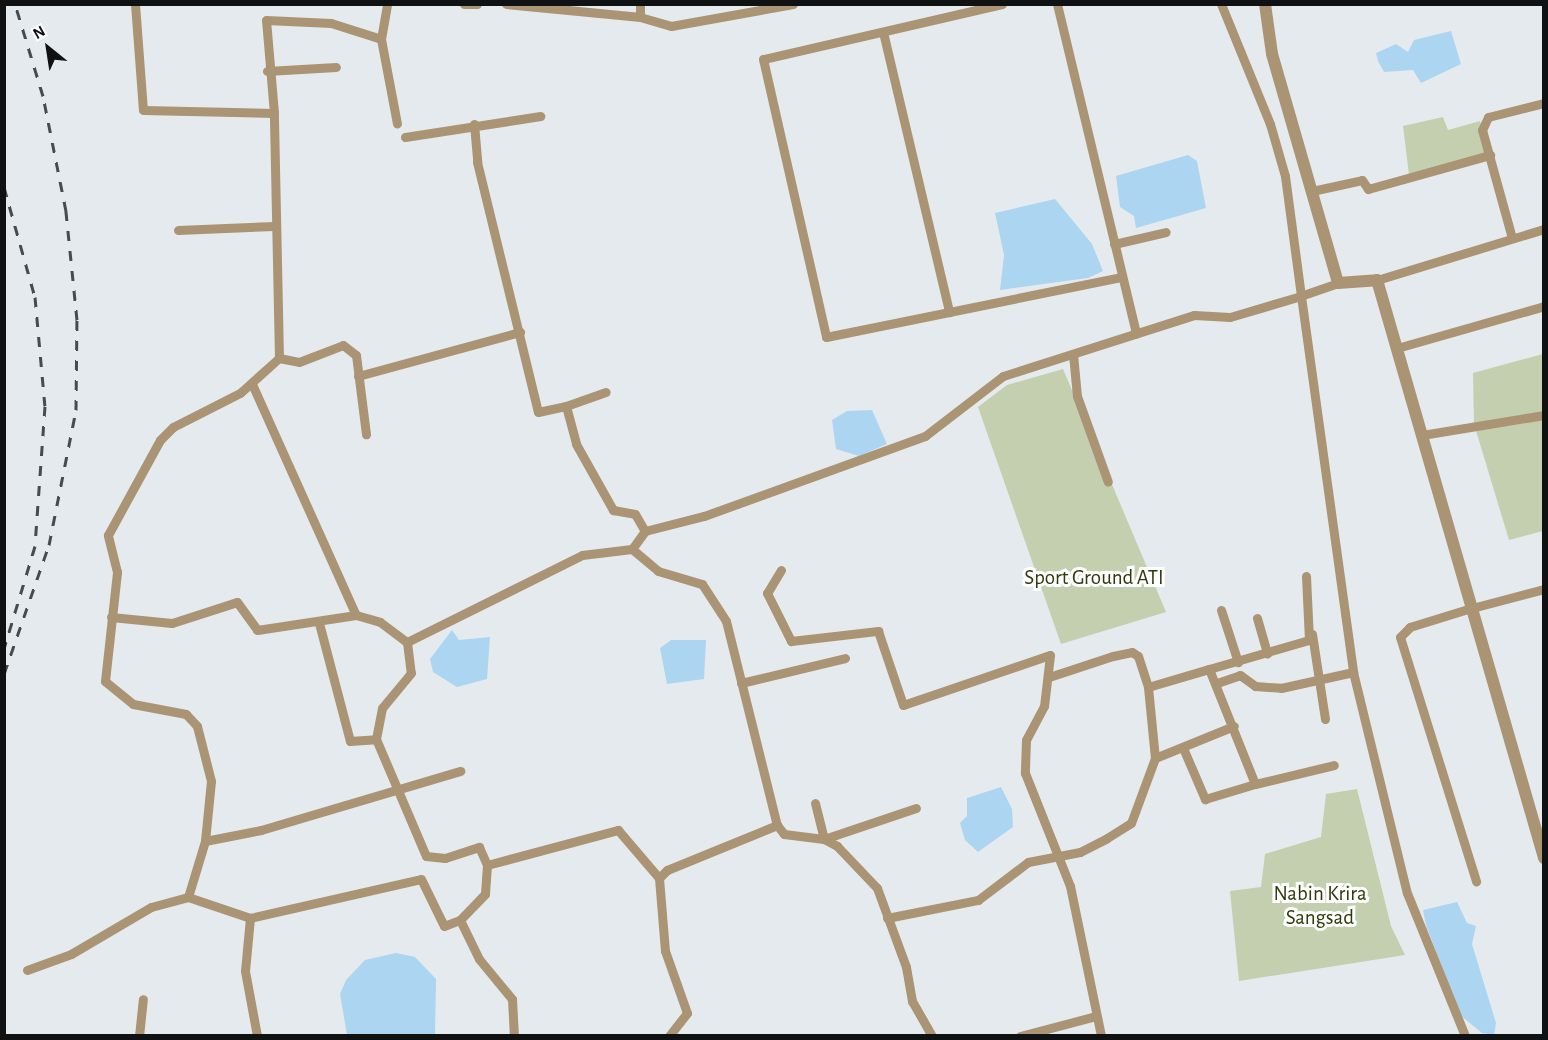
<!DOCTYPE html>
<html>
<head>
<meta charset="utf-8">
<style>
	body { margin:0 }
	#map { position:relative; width:1548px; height:1040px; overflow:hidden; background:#e5eaef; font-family:"Alegreya Sans",sans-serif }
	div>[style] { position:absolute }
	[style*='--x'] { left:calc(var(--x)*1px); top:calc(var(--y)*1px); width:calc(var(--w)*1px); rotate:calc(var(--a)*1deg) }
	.green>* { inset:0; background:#c3cfae }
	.water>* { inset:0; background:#acd5f2 }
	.minor>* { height:9px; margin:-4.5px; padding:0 4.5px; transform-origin:4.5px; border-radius:4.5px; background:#ab9473 }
	.tertiary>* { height:12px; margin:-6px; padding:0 6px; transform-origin:6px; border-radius:6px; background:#ab9473 }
	.rail>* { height:3px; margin-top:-1.5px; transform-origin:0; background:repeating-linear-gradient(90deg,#484b4d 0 10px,transparent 0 20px) }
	span { translate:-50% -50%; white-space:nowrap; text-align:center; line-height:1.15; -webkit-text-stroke:6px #fff; paint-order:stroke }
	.park-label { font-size:21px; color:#2e3a0a }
	.frame { position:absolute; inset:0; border:6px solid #0f1112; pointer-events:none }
	.north { position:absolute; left:18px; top:18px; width:60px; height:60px; -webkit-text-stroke:4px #fff; paint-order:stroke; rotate:330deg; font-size:16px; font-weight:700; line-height:24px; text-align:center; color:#0f1112 }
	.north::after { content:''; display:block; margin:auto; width:21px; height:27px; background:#0f1112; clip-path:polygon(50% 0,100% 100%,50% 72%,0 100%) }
</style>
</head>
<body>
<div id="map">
	<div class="green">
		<div style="clip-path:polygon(1443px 117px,1448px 130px,1480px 121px,1490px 153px,1409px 175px,1403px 126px)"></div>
		<div style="clip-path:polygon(1543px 354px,1543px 531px,1509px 540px,1474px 424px,1473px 373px)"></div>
		<div style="clip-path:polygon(1063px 369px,1166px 612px,1061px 644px,978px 407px,1007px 385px)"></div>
		<div style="clip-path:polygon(1357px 789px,1391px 926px,1405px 955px,1239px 981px,1230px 891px,1261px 887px,1265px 854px,1321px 837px,1326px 794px)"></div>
	</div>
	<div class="water">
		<div style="clip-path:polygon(1451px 31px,1461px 64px,1421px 83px,1413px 70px,1384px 72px,1378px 61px,1376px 53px,1396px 44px,1408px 52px,1414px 40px)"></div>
		<div style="clip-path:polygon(1188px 155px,1197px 161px,1206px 208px,1136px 228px,1134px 216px,1120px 207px,1116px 176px)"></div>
		<div style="clip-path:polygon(1055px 199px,1092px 244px,1103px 271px,1088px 278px,1000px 290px,1004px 255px,995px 213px)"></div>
		<div style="clip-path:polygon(872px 410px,887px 444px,859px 456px,836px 449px,832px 420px,847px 411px)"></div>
		<div style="clip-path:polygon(452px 630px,459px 640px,490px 637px,487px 679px,457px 687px,433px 672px,430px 659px)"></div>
		<div style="clip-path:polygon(671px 640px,706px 640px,704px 679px,667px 684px,660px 648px)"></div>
		<div style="clip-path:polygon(1001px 787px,1012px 809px,1013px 827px,978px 852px,965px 840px,960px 823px,967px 816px,967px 798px)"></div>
		<div style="clip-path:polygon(1457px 902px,1467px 923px,1476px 926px,1472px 944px,1496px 1023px,1494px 1035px,1482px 1033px,1460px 1015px,1426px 925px,1423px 910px)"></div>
		<div style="clip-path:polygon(396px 953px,415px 957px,436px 979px,435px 1035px,347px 1035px,340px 994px,346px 980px,365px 960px)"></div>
	</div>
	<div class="minor">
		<div style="--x:135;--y:4;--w:106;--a:85.7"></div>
		<div style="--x:143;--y:110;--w:131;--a:1.3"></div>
		<div style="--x:464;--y:4;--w:13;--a:0"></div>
		<div style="--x:506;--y:4;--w:135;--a:5.5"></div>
		<div style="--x:640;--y:17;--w:32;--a:16"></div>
		<div style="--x:671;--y:26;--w:124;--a:-10.2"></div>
		<div style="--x:640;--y:4;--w:13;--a:90"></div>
		<div style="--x:1002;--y:4;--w:245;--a:167"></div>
		<div style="--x:763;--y:59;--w:285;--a:77.2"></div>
		<div style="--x:826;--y:337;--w:302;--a:-11.5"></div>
		<div style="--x:1057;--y:4;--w:339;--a:76.5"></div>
		<div style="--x:883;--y:32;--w:288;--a:76.7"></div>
		<div style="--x:381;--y:39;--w:86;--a:79.3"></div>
		<div style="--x:267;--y:71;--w:69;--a:-3.3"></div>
		<div style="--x:474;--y:124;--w:38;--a:85"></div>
		<div style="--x:477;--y:162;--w:257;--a:76.3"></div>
		<div style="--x:538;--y:412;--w:29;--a:-12"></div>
		<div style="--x:566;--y:406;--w:39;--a:75"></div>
		<div style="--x:576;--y:444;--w:76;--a:60.7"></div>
		<div style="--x:613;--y:510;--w:22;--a:10"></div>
		<div style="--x:635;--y:514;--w:20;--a:60"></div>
		<div style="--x:645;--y:531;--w:22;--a:126"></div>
		<div style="--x:405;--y:137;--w:137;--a:-8.8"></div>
		<div style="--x:1312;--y:191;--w:51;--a:-12.4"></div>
		<div style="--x:1362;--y:180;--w:11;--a:56"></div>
		<div style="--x:1368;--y:189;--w:127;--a:-15.6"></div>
		<div style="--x:178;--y:230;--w:97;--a:-2.4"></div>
		<div style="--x:1512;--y:238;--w:112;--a:-105.5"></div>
		<div style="--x:1482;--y:130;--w:14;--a:-65"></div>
		<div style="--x:1488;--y:117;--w:58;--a:-14"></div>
		<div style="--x:1114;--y:244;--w:53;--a:-13"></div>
		<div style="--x:1377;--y:280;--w:175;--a:-17"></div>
		<div style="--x:1338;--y:283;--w:39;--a:161"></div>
		<div style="--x:1301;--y:296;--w:380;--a:82.1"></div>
		<div style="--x:1353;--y:672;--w:228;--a:76.3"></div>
		<div style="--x:1407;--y:893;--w:154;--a:67.9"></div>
		<div style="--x:1397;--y:348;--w:153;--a:-15.9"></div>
		<div style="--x:1073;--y:354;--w:42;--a:84.6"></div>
		<div style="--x:1077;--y:396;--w:91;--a:70.2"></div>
		<div style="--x:279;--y:358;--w:20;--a:11"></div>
		<div style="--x:299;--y:362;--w:47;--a:-21.1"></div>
		<div style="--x:343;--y:345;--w:16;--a:38"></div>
		<div style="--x:356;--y:355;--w:80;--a:82.8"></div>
		<div style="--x:358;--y:376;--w:168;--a:-15.2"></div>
		<div style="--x:252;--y:384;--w:253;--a:65.8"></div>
		<div style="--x:566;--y:406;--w:42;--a:-19.3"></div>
		<div style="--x:1422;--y:435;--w:124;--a:-9.3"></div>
		<div style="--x:645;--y:531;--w:61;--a:-14.3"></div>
		<div style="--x:704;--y:516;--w:235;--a:-19.9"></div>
		<div style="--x:925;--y:436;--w:98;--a:-37.6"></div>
		<div style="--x:1003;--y:376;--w:201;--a:-17.7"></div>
		<div style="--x:1194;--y:315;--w:36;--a:3"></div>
		<div style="--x:1230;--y:317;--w:74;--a:-16.5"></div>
		<div style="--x:1301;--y:296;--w:121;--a:-97.6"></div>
		<div style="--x:1285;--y:176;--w:54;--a:-106.1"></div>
		<div style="--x:1270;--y:124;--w:130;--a:-112.2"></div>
		<div style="--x:781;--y:570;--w:27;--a:121"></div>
		<div style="--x:767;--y:593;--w:54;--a:63.4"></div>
		<div style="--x:791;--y:641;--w:88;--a:-6.6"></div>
		<div style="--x:878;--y:631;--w:78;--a:71.3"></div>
		<div style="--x:903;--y:705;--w:155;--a:-18.8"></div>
		<div style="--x:1050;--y:655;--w:51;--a:96.7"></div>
		<div style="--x:1044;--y:706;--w:38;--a:118"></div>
		<div style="--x:1026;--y:740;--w:33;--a:92"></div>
		<div style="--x:1025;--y:773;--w:122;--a:68.3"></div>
		<div style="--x:1070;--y:886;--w:153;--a:78.3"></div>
		<div style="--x:1472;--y:608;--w:74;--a:-14.8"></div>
		<div style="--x:1468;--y:609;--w:61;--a:162.8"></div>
		<div style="--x:1410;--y:627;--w:14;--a:135"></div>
		<div style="--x:1400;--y:637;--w:256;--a:72.7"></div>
		<div style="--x:1221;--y:610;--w:55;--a:71.9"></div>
		<div style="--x:111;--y:617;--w:61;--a:5.6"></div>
		<div style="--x:172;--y:623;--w:68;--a:-17.9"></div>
		<div style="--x:237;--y:602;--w:34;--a:54"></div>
		<div style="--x:257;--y:630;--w:100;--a:-8.6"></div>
		<div style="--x:356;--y:615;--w:25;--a:16"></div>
		<div style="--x:380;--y:622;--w:34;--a:37"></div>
		<div style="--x:407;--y:642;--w:31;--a:83"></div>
		<div style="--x:411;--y:673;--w:45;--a:129.6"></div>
		<div style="--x:382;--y:708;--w:32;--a:101"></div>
		<div style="--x:376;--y:739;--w:127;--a:66.9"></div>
		<div style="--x:426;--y:856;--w:19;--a:6"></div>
		<div style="--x:445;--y:858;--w:36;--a:-18"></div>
		<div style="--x:479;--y:847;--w:20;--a:66"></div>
		<div style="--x:487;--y:865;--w:136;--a:-15"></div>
		<div style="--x:618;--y:830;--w:63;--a:49.5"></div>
		<div style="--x:1257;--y:618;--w:37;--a:74"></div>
		<div style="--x:319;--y:623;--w:122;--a:75.3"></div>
		<div style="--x:350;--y:741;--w:26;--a:-4"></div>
		<div style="--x:1312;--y:634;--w:86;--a:81.3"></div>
		<div style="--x:407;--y:642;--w:195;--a:-26.4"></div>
		<div style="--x:582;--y:555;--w:50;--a:-6.8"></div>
		<div style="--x:632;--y:549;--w:34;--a:40"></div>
		<div style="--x:658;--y:571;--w:46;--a:16.5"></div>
		<div style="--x:702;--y:584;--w:44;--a:57"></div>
		<div style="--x:726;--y:621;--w:210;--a:76"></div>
		<div style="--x:777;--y:825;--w:11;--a:52"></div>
		<div style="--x:784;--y:834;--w:40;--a:7.1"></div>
		<div style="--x:824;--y:839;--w:15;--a:28"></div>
		<div style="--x:837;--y:846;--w:58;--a:46.4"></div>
		<div style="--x:877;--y:888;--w:84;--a:69.8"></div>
		<div style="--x:906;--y:967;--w:35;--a:80"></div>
		<div style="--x:912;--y:1001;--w:40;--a:60.3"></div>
		<div style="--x:1049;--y:677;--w:67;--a:-18.2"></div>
		<div style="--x:1113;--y:656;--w:19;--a:-12"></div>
		<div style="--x:1132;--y:652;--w:7;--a:34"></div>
		<div style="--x:1138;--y:656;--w:33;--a:72"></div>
		<div style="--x:1148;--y:687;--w:71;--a:84.4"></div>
		<div style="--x:741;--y:683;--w:107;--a:-13.5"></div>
		<div style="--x:1217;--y:683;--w:24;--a:-19"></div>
		<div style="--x:1240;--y:675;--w:19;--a:36"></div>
		<div style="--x:1255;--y:686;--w:26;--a:4"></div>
		<div style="--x:1281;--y:688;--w:74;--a:-12.5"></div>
		<div style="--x:1148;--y:687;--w:64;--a:-16.4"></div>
		<div style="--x:1183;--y:748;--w:56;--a:66.7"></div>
		<div style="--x:1205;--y:799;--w:52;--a:-16.7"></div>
		<div style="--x:1255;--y:784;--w:124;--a:-111.8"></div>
		<div style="--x:1209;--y:669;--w:104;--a:-16.2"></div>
		<div style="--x:1309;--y:640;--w:64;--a:-92.7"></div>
		<div style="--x:1255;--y:784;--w:81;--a:-13.5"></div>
		<div style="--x:815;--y:803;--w:37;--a:76"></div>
		<div style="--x:824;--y:839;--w:97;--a:-18.6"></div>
		<div style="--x:205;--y:841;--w:57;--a:-11.1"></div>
		<div style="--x:261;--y:830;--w:208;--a:-16.5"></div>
		<div style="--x:487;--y:865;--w:29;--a:94"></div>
		<div style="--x:485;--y:894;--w:36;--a:134"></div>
		<div style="--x:460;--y:920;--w:43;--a:64"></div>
		<div style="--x:479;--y:959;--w:52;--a:50.5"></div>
		<div style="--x:512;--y:999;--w:37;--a:87"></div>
		<div style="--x:188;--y:897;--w:59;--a:-73.1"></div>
		<div style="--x:205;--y:841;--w:60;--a:-84.3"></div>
		<div style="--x:211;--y:781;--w:57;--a:-104.3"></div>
		<div style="--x:197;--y:726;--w:16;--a:-133"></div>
		<div style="--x:186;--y:714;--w:54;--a:-169.3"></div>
		<div style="--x:133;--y:704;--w:36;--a:-141"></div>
		<div style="--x:105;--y:681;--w:110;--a:-83.7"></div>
		<div style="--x:117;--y:572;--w:38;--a:-104"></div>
		<div style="--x:108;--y:535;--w:108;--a:-61.3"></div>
		<div style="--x:160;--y:440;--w:18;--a:-45"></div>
		<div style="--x:173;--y:427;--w:75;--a:-26.9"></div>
		<div style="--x:240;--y:393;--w:52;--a:-41.9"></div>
		<div style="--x:279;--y:358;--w:245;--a:-91.2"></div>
		<div style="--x:274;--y:113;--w:93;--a:-94.9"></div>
		<div style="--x:266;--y:20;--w:65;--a:2.6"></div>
		<div style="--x:331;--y:23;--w:52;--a:17.7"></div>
		<div style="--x:381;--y:39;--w:36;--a:-80"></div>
		<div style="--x:250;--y:918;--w:53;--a:95.4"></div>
		<div style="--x:245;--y:971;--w:66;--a:79.5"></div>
		<div style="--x:887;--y:918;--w:93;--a:-11.2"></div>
		<div style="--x:978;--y:900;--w:63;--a:-37.2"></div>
		<div style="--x:1028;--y:862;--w:53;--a:-10.9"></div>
		<div style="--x:1080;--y:852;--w:30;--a:-27"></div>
		<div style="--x:1107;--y:838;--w:28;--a:-32"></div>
		<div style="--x:1131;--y:823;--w:69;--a:-69.7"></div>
		<div style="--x:1155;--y:758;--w:85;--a:-22.1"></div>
		<div style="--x:27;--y:970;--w:47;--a:-20"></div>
		<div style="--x:71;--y:954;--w:93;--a:-30.4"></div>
		<div style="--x:151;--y:907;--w:38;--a:-15"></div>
		<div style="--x:188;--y:897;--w:65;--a:18.7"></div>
		<div style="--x:250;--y:918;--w:175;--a:-12.8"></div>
		<div style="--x:421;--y:879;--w:52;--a:63.9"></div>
		<div style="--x:444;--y:926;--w:17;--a:-21"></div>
		<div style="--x:139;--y:1036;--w:37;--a:-84"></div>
		<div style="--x:669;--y:1036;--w:29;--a:-52"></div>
		<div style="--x:687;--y:1013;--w:66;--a:-109.5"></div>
		<div style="--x:665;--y:951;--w:73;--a:-94.7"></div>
		<div style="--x:659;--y:878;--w:11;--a:-45"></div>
		<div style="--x:667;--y:870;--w:119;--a:-22.2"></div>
		<div style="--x:1020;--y:1036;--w:79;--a:-14.7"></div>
	</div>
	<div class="tertiary">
		<div style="--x:1265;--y:4;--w:50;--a:82"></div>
		<div style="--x:1272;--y:54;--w:238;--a:73.9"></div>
		<div style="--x:1338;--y:283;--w:39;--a:-4"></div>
		<div style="--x:1377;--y:280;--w:602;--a:73.88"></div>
	</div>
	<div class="rail">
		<div style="--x:4;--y:187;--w:114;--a:74.3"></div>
		<div style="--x:35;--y:297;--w:109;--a:84.8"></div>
		<div style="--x:45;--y:406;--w:140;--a:94.1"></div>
		<div style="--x:35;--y:546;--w:108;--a:106.8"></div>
		<div style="--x:4;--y:674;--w:137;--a:-70.8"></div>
		<div style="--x:49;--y:545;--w:138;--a:-78.7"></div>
		<div style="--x:76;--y:410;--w:90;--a:-89.4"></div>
		<div style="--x:77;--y:320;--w:110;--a:-95.8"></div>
		<div style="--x:66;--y:211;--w:117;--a:-101.3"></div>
		<div style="--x:43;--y:96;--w:96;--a:-106.9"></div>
	</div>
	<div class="park-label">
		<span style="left:1094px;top:578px">Sport Ground ATI</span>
		<span style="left:1320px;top:906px">Nabin Krira<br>Sangsad</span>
	</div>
	<div class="frame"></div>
	<div class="north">N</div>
</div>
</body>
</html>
